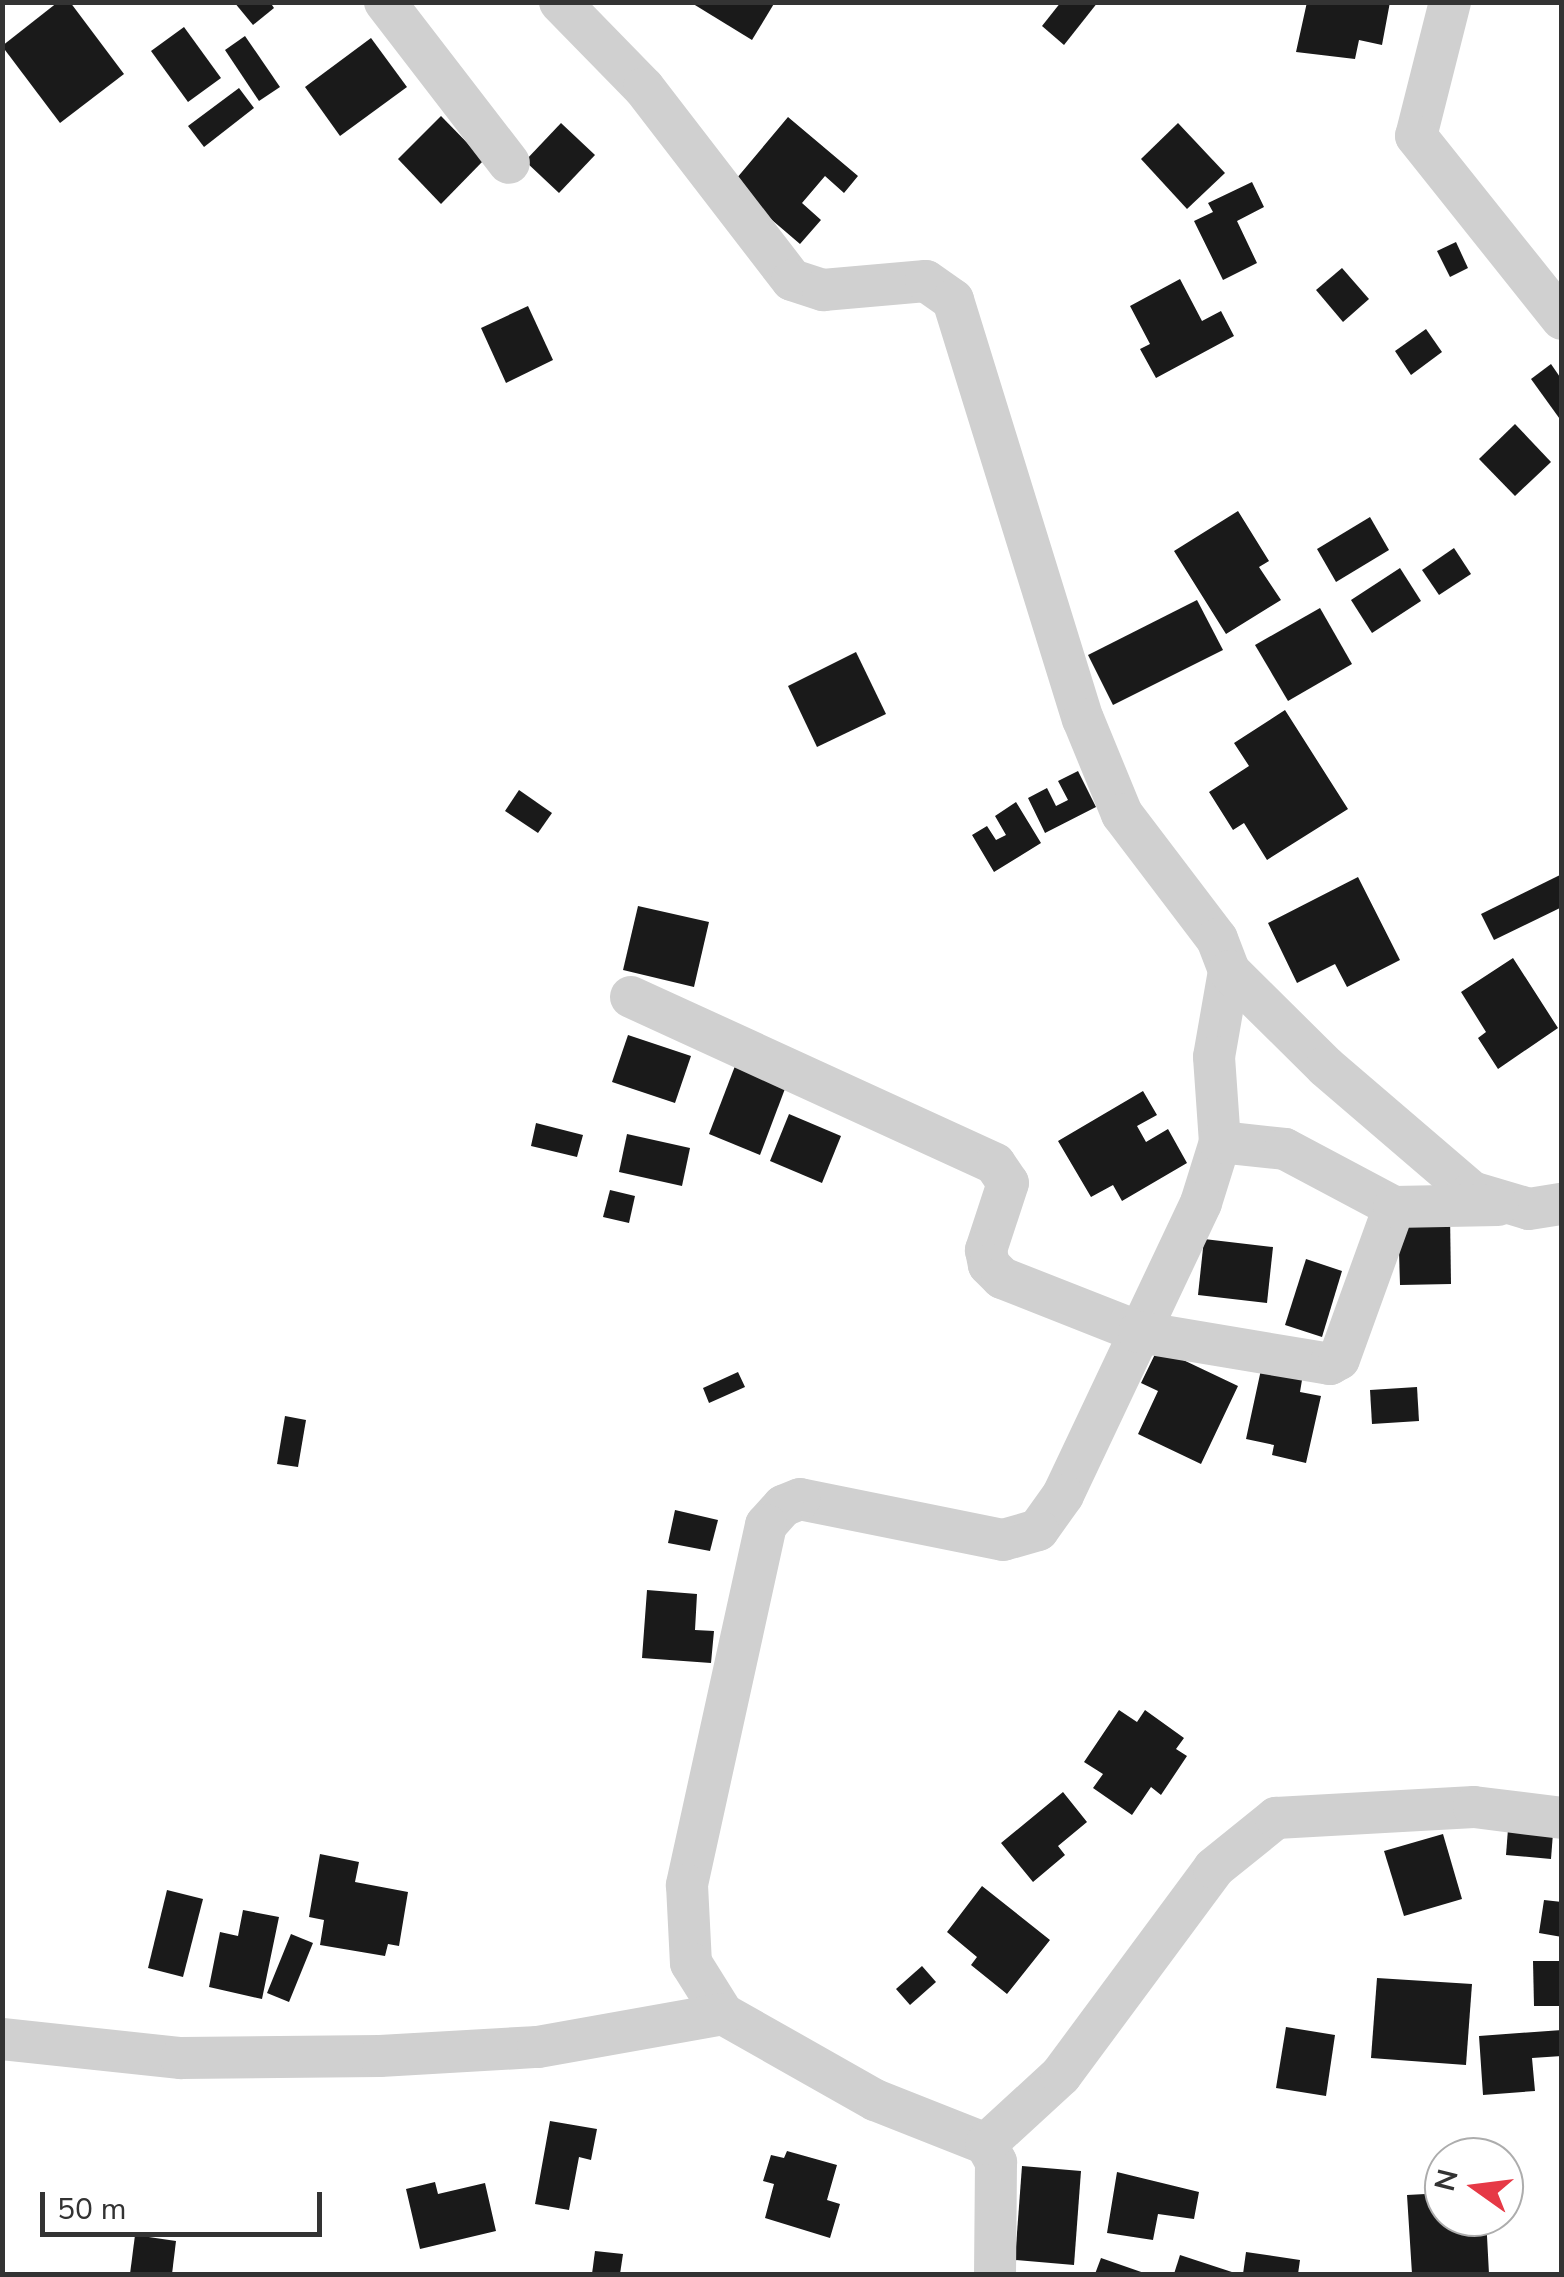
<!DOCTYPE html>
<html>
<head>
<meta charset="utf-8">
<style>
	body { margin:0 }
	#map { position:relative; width:1564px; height:2277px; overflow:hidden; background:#fff; font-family:"Nunito Sans",sans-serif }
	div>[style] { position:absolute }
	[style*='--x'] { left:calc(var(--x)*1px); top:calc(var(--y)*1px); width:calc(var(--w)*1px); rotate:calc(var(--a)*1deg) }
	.building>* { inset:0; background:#1a1a1a }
	.street>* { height:42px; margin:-21px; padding:0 21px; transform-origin:21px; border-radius:21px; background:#d0d0d0 }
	span { translate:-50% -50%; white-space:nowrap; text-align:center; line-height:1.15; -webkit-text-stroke:10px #fff; paint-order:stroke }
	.frame { position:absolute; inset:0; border:5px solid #333; pointer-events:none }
	.north { position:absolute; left:1424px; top:2137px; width:100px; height:100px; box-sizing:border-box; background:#fff; border:2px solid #adadad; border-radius:50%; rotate:284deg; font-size:28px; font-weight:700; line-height:40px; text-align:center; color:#333 }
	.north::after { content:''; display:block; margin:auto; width:35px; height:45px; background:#e63946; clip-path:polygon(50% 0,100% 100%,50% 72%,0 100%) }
	.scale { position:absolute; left:40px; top:2192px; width:282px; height:45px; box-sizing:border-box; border:5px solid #333; border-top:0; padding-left:12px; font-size:30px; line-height:35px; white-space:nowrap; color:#333; -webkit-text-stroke:8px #fff; paint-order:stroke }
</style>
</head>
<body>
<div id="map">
	<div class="building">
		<div style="clip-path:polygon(58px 2px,70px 2px,124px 74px,60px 123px,2px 46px)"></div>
		<div style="clip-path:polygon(234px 2px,270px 2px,274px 8px,253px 25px)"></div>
		<div style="clip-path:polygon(690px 2px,775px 2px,752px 40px)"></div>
		<div style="clip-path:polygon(1061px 2px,1098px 2px,1064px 45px,1042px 26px)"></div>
		<div style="clip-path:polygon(1307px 2px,1390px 2px,1382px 45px,1359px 40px,1355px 59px,1296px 52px)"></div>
		<div style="clip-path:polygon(184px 27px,221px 78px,188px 102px,151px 51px)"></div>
		<div style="clip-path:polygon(245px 36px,280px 87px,259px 101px,225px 50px)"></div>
		<div style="clip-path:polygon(371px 38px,407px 87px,340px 136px,305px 87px)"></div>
		<div style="clip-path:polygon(239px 88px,254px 108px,204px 147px,188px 126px)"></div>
		<div style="clip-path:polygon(441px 116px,484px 160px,441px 204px,398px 159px)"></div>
		<div style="clip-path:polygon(788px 117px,858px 176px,844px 193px,825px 176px,802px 203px,821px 220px,800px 244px,731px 185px)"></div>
		<div style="clip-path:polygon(561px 123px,595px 155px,559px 193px,525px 161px)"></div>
		<div style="clip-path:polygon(1178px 123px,1225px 173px,1187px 209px,1141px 159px)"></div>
		<div style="clip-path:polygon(1252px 182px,1264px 207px,1237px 221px,1257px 263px,1223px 280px,1194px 221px,1213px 212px,1208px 203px)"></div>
		<div style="clip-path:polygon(1456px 242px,1468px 268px,1450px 277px,1437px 251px)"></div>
		<div style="clip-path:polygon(1342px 268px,1369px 299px,1343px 322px,1316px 290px)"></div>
		<div style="clip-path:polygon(1180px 279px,1202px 321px,1221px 311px,1234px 336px,1156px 378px,1140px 349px,1150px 344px,1130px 306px)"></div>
		<div style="clip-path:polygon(528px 306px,553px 360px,506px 383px,481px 328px)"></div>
		<div style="clip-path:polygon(1426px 329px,1442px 352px,1411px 375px,1395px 351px)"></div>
		<div style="clip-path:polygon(1551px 364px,1562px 380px,1562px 422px,1531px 379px)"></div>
		<div style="clip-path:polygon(1515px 424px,1551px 462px,1515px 496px,1479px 459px)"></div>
		<div style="clip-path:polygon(1238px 511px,1269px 561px,1259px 567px,1281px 600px,1226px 634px,1174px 551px)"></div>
		<div style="clip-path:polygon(1370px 517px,1389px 550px,1336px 582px,1317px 549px)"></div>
		<div style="clip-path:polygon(1454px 548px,1471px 574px,1439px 595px,1422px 570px)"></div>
		<div style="clip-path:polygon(1400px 568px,1421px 601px,1372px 633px,1351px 600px)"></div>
		<div style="clip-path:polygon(1197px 600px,1223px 650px,1113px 705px,1088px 655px)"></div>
		<div style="clip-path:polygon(1320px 608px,1352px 664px,1288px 701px,1255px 645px)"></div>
		<div style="clip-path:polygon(856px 652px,886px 714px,817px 747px,788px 686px)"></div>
		<div style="clip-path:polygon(1285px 710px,1348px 809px,1267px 860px,1244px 823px,1233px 830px,1209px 792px,1249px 766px,1234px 743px)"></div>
		<div style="clip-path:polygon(1078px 771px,1096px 807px,1045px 833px,1028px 798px,1047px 788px,1056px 806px,1068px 800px,1058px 781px)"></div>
		<div style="clip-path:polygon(519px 790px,552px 813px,538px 833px,505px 811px)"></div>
		<div style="clip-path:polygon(1016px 802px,1041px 843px,994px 872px,972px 835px,987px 826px,996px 840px,1006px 835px,995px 816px)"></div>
		<div style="clip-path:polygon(1562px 874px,1562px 907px,1494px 940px,1481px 914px)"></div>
		<div style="clip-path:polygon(1358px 877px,1400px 960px,1347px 987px,1335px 964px,1297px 983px,1268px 923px)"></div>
		<div style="clip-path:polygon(638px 906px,709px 922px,694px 987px,623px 970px)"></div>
		<div style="clip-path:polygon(1513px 958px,1558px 1028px,1498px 1069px,1478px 1038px,1486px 1032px,1461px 992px)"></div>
		<div style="clip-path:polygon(628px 1035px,691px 1056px,675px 1103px,612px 1082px)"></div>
		<div style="clip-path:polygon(735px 1066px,786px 1086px,760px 1155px,709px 1134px)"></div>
		<div style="clip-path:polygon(1143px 1091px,1157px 1115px,1137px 1126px,1146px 1142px,1168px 1129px,1187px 1163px,1122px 1201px,1113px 1185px,1091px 1197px,1058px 1141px)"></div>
		<div style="clip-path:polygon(789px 1114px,841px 1136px,822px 1183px,770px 1161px)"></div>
		<div style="clip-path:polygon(536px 1123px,583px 1135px,577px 1157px,531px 1146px)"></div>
		<div style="clip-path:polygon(627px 1134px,690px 1148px,682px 1186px,619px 1172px)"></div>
		<div style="clip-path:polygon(610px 1190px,635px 1196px,629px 1223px,603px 1217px)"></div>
		<div style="clip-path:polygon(1450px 1214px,1451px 1284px,1400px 1285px,1398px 1216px)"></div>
		<div style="clip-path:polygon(1204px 1239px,1273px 1247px,1267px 1303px,1198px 1295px)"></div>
		<div style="clip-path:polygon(1306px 1259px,1342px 1271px,1322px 1337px,1285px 1325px)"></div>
		<div style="clip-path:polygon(1158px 1348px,1238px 1386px,1201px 1464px,1138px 1434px,1158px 1391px,1141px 1383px)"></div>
		<div style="clip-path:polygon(1262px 1365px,1303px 1374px,1300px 1392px,1321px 1396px,1306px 1463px,1272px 1455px,1274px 1445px,1246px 1439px)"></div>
		<div style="clip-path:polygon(738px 1372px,745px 1387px,709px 1403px,703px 1388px)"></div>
		<div style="clip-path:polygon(1417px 1387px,1419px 1421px,1372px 1424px,1370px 1390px)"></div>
		<div style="clip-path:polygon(285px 1416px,306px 1420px,298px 1467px,277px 1464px)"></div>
		<div style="clip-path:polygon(675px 1510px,718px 1520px,710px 1551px,668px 1543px)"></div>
		<div style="clip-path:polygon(647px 1590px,697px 1594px,695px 1630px,714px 1631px,711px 1663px,642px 1658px)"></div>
		<div style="clip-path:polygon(1119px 1710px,1137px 1722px,1145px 1710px,1184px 1738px,1176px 1749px,1187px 1756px,1161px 1795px,1151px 1787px,1132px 1815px,1093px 1788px,1103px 1774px,1084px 1762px)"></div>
		<div style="clip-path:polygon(1063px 1792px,1087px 1822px,1058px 1846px,1065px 1855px,1033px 1882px,1001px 1843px)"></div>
		<div style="clip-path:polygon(1508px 1829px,1553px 1833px,1551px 1859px,1506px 1855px)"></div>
		<div style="clip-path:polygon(1443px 1834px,1462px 1899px,1404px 1916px,1384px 1851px)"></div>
		<div style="clip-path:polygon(320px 1854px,359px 1862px,355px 1882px,408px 1892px,399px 1946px,388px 1944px,385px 1956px,320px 1945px,324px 1920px,309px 1917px)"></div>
		<div style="clip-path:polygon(982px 1886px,1050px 1940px,1007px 1994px,971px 1965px,977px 1957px,947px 1932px)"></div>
		<div style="clip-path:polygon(167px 1890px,203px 1899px,183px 1977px,148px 1968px)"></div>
		<div style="clip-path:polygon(1544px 1900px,1562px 1902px,1562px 1937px,1539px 1933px)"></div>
		<div style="clip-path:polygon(243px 1910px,279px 1917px,262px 1999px,209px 1987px,220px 1932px,238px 1936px)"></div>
		<div style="clip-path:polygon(291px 1934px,313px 1943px,289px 2002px,267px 1993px)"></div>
		<div style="clip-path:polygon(1533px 1961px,1562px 1961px,1562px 2006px,1534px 2006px)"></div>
		<div style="clip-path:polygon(922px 1966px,936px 1982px,910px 2005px,896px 1989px)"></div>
		<div style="clip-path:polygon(1377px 1978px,1472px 1984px,1466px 2065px,1371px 2058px)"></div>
		<div style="clip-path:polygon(1286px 2027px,1335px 2035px,1326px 2096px,1276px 2088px)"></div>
		<div style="clip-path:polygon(1562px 2030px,1562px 2056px,1532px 2058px,1535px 2091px,1483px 2095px,1479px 2036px)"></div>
		<div style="clip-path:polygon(550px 2121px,597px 2129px,591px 2160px,579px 2157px,569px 2210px,535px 2204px)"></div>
		<div style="clip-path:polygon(787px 2151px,837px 2165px,827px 2200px,840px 2204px,830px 2238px,765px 2218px,774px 2184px,763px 2181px,771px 2155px,784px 2158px)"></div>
		<div style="clip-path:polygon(1022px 2166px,1081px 2171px,1074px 2265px,1015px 2260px)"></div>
		<div style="clip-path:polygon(1117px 2172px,1199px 2192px,1194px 2219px,1158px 2214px,1153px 2240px,1107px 2233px)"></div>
		<div style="clip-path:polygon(435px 2182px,438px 2194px,485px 2183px,496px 2231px,420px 2249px,406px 2189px)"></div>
		<div style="clip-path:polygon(1444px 2193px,1444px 2217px,1486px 2217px,1489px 2274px,1412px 2274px,1407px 2195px)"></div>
		<div style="clip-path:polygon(135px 2235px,176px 2241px,172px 2274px,130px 2274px)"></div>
		<div style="clip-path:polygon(595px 2251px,623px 2254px,620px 2274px,592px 2274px)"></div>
		<div style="clip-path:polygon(1246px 2252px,1300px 2260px,1298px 2274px,1243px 2274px)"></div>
		<div style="clip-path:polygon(1180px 2255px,1238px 2274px,1174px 2274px)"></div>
		<div style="clip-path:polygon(1101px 2258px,1147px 2274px,1095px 2274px)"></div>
	</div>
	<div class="street">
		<div style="--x:385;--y:2;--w:203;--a:52.4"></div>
		<div style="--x:560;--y:2;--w:120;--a:45.7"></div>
		<div style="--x:644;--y:88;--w:242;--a:52.4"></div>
		<div style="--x:792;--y:280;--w:33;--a:18"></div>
		<div style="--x:823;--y:290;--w:103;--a:-5"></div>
		<div style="--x:926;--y:281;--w:33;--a:35"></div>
		<div style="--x:953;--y:300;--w:439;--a:72.8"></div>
		<div style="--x:1083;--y:719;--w:103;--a:67.7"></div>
		<div style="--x:1122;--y:814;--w:157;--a:52.8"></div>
		<div style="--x:1217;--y:939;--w:34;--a:69"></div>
		<div style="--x:1229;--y:971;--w:87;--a:99.9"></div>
		<div style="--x:1214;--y:1057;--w:85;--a:86"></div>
		<div style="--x:1220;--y:1142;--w:64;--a:107.3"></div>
		<div style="--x:1201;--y:1203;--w:323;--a:115.3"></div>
		<div style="--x:1063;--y:1495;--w:43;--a:125.5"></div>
		<div style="--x:1038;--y:1530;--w:36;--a:164"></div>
		<div style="--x:1003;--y:1540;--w:207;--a:-168.6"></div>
		<div style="--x:800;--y:1499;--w:18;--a:158"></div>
		<div style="--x:783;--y:1506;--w:25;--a:132"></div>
		<div style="--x:766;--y:1525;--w:369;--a:102.4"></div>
		<div style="--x:687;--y:1885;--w:78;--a:87.1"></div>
		<div style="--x:691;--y:1963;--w:60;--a:57.9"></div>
		<div style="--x:723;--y:2014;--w:175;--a:29.5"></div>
		<div style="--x:875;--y:2100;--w:119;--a:21.6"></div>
		<div style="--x:986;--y:2144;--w:21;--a:61"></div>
		<div style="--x:996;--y:2162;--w:112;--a:90.5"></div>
		<div style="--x:1450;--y:2;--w:138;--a:104.2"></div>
		<div style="--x:1416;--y:136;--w:234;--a:51.4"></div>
		<div style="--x:1229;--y:971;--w:136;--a:44.7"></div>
		<div style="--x:1326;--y:1067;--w:192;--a:40.6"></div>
		<div style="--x:1472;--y:1192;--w:59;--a:16.6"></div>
		<div style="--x:1529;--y:1209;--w:33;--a:-9"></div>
		<div style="--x:631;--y:997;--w:400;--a:24.6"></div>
		<div style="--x:995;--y:1164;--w:23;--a:56"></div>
		<div style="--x:1008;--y:1183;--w:71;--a:108.2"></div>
		<div style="--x:986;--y:1250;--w:15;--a:79"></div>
		<div style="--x:989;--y:1265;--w:18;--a:45"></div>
		<div style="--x:1002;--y:1278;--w:147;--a:21.5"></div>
		<div style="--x:1139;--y:1332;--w:194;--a:9.5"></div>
		<div style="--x:1330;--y:1364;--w:10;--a:-29"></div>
		<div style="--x:1339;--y:1359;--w:162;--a:-70.1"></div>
		<div style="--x:1220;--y:1142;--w:65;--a:6.1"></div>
		<div style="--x:1285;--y:1149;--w:123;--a:28"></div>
		<div style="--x:1394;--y:1207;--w:104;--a:-1.1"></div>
		<div style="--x:2;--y:2039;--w:180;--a:6.1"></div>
		<div style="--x:181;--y:2058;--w:199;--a:-0.6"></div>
		<div style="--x:380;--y:2056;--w:158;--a:-3.3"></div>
		<div style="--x:538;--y:2047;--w:188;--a:-10.1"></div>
		<div style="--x:986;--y:2144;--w:102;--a:-42.6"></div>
		<div style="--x:1061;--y:2075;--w:257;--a:-53.5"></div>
		<div style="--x:1214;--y:1868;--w:80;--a:-38.9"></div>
		<div style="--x:1276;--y:1818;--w:198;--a:-3.2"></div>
		<div style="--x:1474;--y:1807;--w:89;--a:7.1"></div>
	</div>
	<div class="frame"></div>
	<div class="north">N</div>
	<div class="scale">50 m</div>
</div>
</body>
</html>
